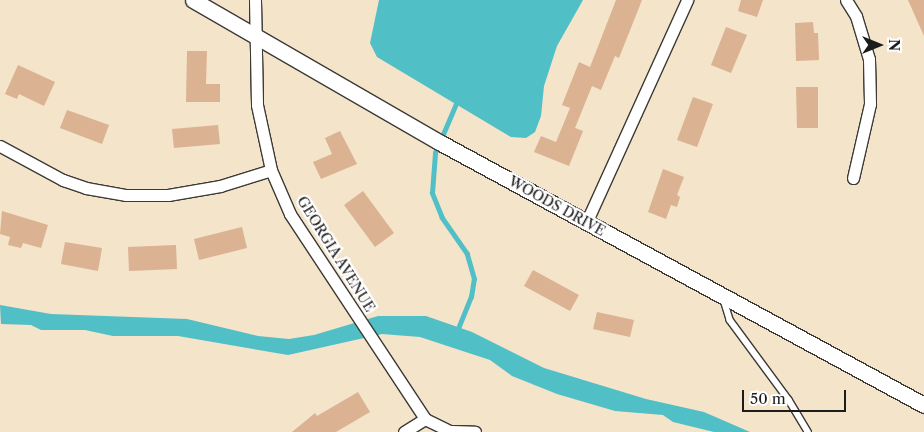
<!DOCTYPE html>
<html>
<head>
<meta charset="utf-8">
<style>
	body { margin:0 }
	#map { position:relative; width:924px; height:432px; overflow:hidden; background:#f3e4ca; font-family:"Libre Caslon Text",serif }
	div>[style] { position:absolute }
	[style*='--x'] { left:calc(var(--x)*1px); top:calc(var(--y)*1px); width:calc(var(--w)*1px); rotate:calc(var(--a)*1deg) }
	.water>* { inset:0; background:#51bfc6 }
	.stream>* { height:4.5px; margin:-2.25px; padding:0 2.25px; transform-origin:2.25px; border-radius:2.25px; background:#51bfc6 }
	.building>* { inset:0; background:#dbb292 }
	.roads { filter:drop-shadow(1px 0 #3c3a36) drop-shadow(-1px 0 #3c3a36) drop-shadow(0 1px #3c3a36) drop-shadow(0 -1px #3c3a36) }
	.service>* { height:5.5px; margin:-2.75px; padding:0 2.75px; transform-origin:2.75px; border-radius:2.75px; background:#fff }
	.minor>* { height:11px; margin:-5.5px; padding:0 5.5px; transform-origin:5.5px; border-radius:5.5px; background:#fff }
	.tertiary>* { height:15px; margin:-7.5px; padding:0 7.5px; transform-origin:7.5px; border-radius:7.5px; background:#fff }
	span { translate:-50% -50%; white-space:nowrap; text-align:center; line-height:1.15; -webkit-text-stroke:4.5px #fff; paint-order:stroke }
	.street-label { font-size:14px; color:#1c1c1c }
	.north { position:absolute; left:854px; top:20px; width:50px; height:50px; -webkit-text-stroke:4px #fff; paint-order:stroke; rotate:90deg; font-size:14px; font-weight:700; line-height:20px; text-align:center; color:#1c1c1c }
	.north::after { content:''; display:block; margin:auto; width:18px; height:22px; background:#1c1c1c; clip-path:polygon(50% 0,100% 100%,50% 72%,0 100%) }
	.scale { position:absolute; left:742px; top:390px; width:104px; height:22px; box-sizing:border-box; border:2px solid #1c1c1c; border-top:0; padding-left:6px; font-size:15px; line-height:18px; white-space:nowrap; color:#1c1c1c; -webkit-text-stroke:4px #fff; paint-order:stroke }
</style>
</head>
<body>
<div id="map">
	<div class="water">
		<div style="clip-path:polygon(379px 0,583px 0,557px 46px,544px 86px,541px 116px,535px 132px,526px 138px,511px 137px,377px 57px,370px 43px)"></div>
		<div style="clip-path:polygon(0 305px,51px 314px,187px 319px,258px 336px,289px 339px,314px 335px,378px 316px,426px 316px,472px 332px,544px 368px,646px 399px,704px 412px,750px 432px,714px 432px,673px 422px,663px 415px,615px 411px,557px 394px,512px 376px,490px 360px,420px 337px,382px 334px,288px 355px,178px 336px,113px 336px,85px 330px,41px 330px,31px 325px,1px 324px)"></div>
	</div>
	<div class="stream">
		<div style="--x:457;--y:331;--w:37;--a:-68"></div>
		<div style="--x:471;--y:297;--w:18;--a:-81"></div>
		<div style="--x:474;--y:279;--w:26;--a:-106"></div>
		<div style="--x:467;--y:254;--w:44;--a:-124.8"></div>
		<div style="--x:442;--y:218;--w:27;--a:-112"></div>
		<div style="--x:432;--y:193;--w:40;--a:-85.7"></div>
		<div style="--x:435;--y:153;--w:59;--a:-66.9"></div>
	</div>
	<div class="building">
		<div style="clip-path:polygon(616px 0,642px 0,619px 58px,615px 56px,601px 90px,592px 86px,575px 128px,583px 131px,569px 166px,534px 152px,541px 136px,556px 142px,570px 108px,562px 105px,579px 62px,590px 67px)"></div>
		<div style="clip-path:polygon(741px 0,763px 0,757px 17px,738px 11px)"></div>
		<div style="clip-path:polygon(908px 0,924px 0,924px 36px)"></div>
		<div style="clip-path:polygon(813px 22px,814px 33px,818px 33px,819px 60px,796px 61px,795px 23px)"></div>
		<div style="clip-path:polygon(726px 27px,747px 35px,731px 73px,711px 65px)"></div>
		<div style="clip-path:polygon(187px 51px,207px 51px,206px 84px,220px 84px,220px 102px,186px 102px)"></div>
		<div style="clip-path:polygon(18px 65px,55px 82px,44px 106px,19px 94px,17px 99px,5px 94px)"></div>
		<div style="clip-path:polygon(796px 87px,818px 87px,818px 128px,797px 128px)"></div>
		<div style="clip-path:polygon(693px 97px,713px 104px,697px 147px,677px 140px)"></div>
		<div style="clip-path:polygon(67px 110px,109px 125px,102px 144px,60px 128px)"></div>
		<div style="clip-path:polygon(218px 125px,220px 144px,174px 148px,172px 129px)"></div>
		<div style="clip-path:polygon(340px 131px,357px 164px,321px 179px,313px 162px,332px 154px,325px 138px)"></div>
		<div style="clip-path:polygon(663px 169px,684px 177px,677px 195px,680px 197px,677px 207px,671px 205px,666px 219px,648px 212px)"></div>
		<div style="clip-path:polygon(363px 191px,394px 233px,375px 247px,344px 205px)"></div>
		<div style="clip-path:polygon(2px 211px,48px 225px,41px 248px,23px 243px,21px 248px,8px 245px,10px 237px,0 234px)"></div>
		<div style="clip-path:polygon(242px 227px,247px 248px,199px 260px,194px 239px)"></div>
		<div style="clip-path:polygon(65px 242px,102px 248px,98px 271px,61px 264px)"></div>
		<div style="clip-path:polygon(176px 245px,177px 269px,129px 271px,128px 247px)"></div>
		<div style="clip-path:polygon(533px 270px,579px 295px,570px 311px,524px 286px)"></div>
		<div style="clip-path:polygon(597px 312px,634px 320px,630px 337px,593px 329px)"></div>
		<div style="clip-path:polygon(358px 392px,370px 412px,336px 432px,292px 432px,315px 413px,317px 416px)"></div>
	</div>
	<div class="roads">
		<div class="service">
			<div style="--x:724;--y:300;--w:21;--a:73"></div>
			<div style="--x:730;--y:320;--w:99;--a:53.6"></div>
			<div style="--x:789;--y:400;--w:37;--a:59"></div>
		</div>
		<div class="minor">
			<div style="--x:255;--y:0;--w:105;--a:88.9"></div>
			<div style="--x:257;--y:105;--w:66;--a:77.8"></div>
			<div style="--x:271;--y:170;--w:48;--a:66.6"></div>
			<div style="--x:290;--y:214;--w:245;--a:56.6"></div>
			<div style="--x:425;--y:419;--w:30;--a:26"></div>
			<div style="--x:846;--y:0;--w:19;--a:58"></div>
			<div style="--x:856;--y:16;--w:45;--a:73.2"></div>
			<div style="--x:869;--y:59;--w:45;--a:88.7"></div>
			<div style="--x:870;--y:104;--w:76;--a:102.9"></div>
			<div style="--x:0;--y:146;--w:72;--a:28.4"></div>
			<div style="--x:63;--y:180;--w:24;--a:19"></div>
			<div style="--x:86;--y:188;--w:41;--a:9.9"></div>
			<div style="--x:126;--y:195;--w:42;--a:0"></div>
			<div style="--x:168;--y:195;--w:53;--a:-9.8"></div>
			<div style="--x:220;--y:186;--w:53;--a:-17.4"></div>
			<div style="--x:586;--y:223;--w:245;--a:-65.6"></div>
			<div style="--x:452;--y:431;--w:23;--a:2"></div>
			<div style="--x:404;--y:432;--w:25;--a:-32"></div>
		</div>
		<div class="tertiary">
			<div style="--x:193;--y:0;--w:284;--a:30"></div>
			<div style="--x:439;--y:142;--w:552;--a:28.47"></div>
		</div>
	</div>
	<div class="street-label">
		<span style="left:557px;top:206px;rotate:29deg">WOODS DRIVE</span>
		<span style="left:336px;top:254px;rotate:58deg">GEORGIA AVENUE</span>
	</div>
	<div class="north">N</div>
	<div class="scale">50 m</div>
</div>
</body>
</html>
